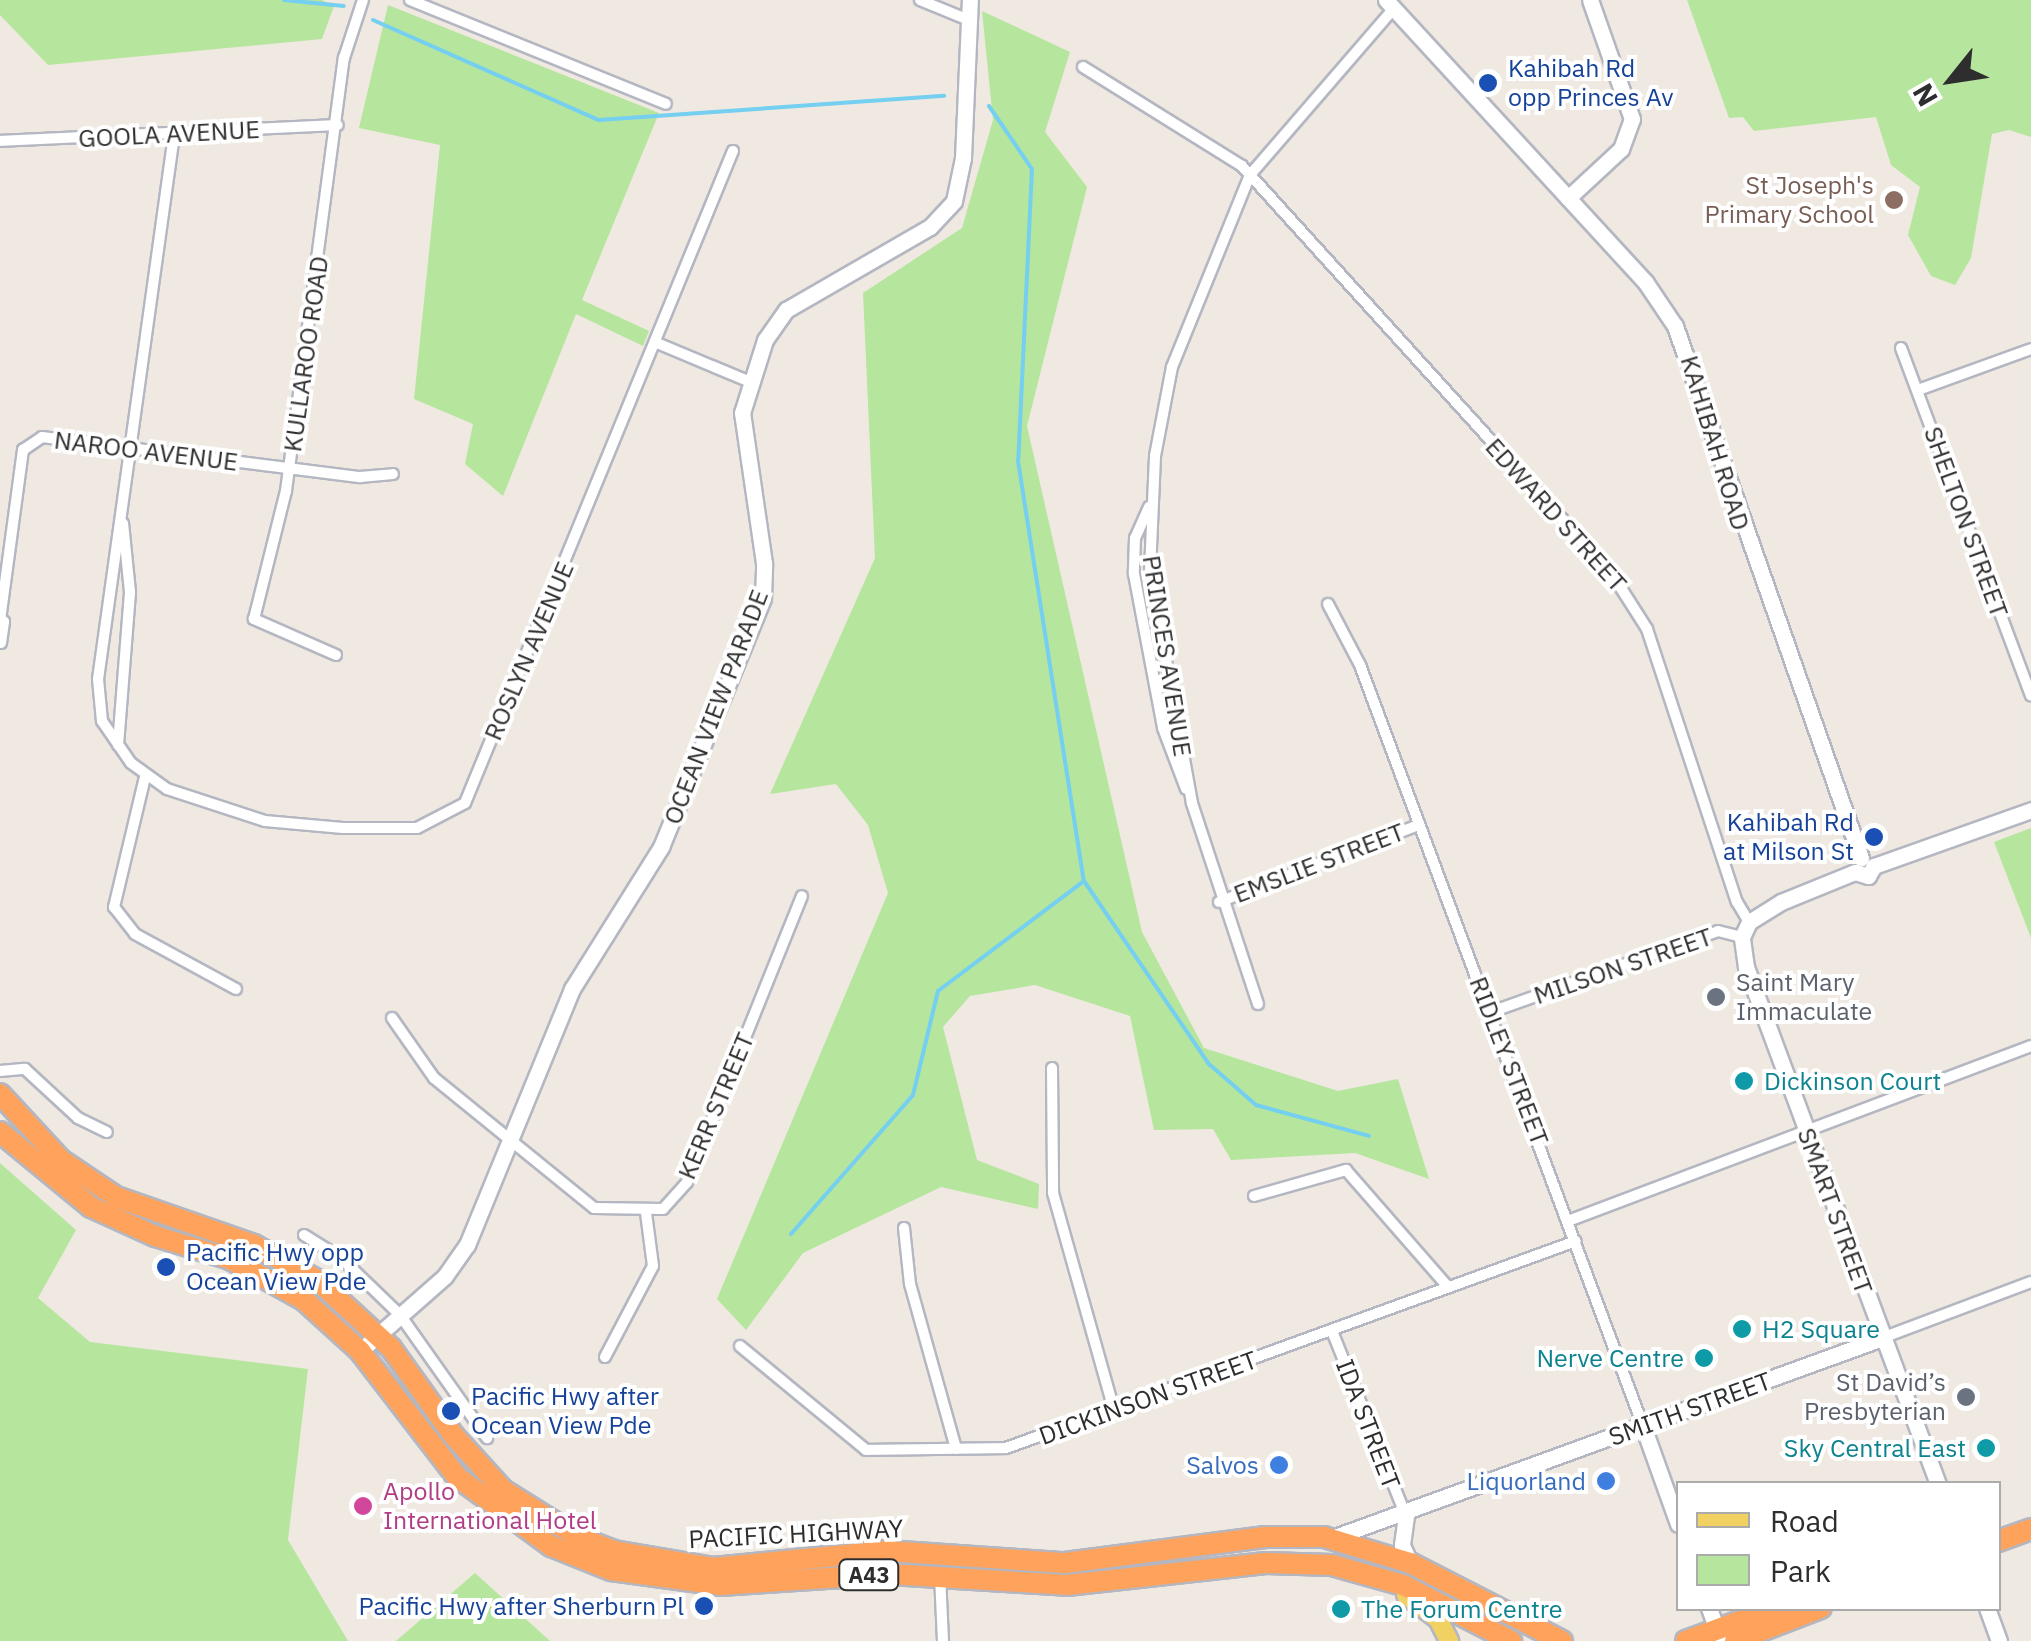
<!DOCTYPE html>
<html>
<head>
<meta charset="utf-8">
<style>
	body { margin:0 }
	#map { position:relative; width:2031px; height:1641px; overflow:hidden; background:#efe9e1; font-family:"IBM Plex Sans",sans-serif }
	div>[style] { position:absolute }
	[style*='--x'] { left:calc(var(--x)*1px); top:calc(var(--y)*1px); width:calc(var(--w)*1px); rotate:calc(var(--a)*1deg) }
	.green>* { inset:0; background:#b6e59e }
	.stream>* { height:4px; margin:-2px; padding:0 2px; transform-origin:2px; border-radius:2px; background:#75cff0 }
	.roads { filter:drop-shadow(2px 0 #b4b7c1) drop-shadow(-2px 0 #b4b7c1) drop-shadow(0 2px #b4b7c1) drop-shadow(0 -2px #b4b7c1) }
	.street>* { height:10px; margin:-5px; padding:0 5px; transform-origin:5px; border-radius:5px; background:#fff }
	.secondary>* { height:15px; margin:-7.5px; padding:0 7.5px; transform-origin:7.5px; border-radius:7.5px; background:#fff }
	.primary>* { height:18px; margin:-9px; padding:0 9px; transform-origin:9px; border-radius:9px; background:#f2d163 }
	.highway>* { height:20px; margin:-10px; padding:0 10px; transform-origin:10px; border-radius:10px; background:#ffa35c }
	.dots>* { width:28px; height:28px; translate:-50% -50%; box-sizing:border-box; border:5px solid #fff; border-radius:50% }
	span { translate:-50% -50%; white-space:nowrap; text-align:center; line-height:1.15; -webkit-text-stroke:8px #fff; paint-order:stroke }
	.shield-label span { padding:2px 8px; background:#fff; border:2px solid; border-radius:8px; -webkit-text-stroke-width:0 }
	.shield-label { font-size:22px; color:#2e2e2e; font-weight:700 }
	.transit-label { font-size:25px; color:#164399 }
	.left { translate:0 -50%; text-align:left }
	.right { translate:-100% -50%; text-align:right }
	.street-label { font-size:25px; color:#2e2e2e }
	.education-label { font-size:25px; color:#785e54 }
	.worship-label { font-size:25px; color:#5b616d }
	.culture-label { font-size:25px; color:#0d838f }
	.shop-label { font-size:25px; color:#366cbe }
	.hotel-label { font-size:25px; color:#b23c85 }
	.legend { position:absolute; left:1676px; top:1481px; width:325px; height:130px; box-sizing:border-box; background:#fff; border:2px solid #ababab; margin:0; padding:12px 18px; list-style:none; font-size:30px; color:#2e2e2e }
	.legend li { display:flex; align-items:center; gap:20px; height:50px }
	.legend b { width:50px; border:2px solid #ababab }
	.north { position:absolute; left:1901px; top:30px; width:100px; height:100px; -webkit-text-stroke:8px #fff; paint-order:stroke; rotate:240deg; font-size:28px; font-weight:700; line-height:40px; text-align:center; color:#2e2e2e }
	.north::after { content:''; display:block; margin:auto; width:35px; height:45px; background:#2e2e2e; clip-path:polygon(50% 0,100% 100%,50% 72%,0 100%) }
</style>
</head>
<body>
<div id="map">
	<div class="green">
		<div style="clip-path:polygon(0 0,322px 0,334px 6px,322px 39px,48px 65px,0 15px)"></div>
		<div style="clip-path:polygon(1687px 0,2031px 0,2031px 137px,2009px 130px,1992px 134px,1971px 258px,1955px 285px,1931px 276px,1908px 235px,1920px 187px,1891px 165px,1876px 117px,1754px 131px,1743px 117px,1729px 118px)"></div>
		<div style="clip-path:polygon(388px 5px,659px 113px,582px 300px,649px 331px,643px 346px,576px 314px,503px 496px,465px 464px,473px 424px,414px 399px,440px 145px,359px 128px)"></div>
		<div style="clip-path:polygon(982px 11px,1070px 52px,1045px 132px,1087px 187px,1027px 426px,1142px 932px,1204px 1048px,1338px 1091px,1398px 1079px,1429px 1179px,1355px 1153px,1231px 1160px,1213px 1129px,1154px 1130px,1130px 1016px,1035px 985px,970px 996px,943px 1027px,977px 1160px,1039px 1184px,1038px 1209px,941px 1187px,803px 1253px,746px 1330px,717px 1299px,888px 893px,868px 825px,836px 784px,770px 794px,875px 558px,863px 293px,962px 228px,993px 120px)"></div>
		<div style="clip-path:polygon(2031px 828px,2031px 938px,1994px 842px)"></div>
		<div style="clip-path:polygon(0 1163px,76px 1230px,38px 1298px,90px 1342px,308px 1369px,288px 1540px,348px 1641px,0 1641px)"></div>
		<div style="clip-path:polygon(475px 1573px,550px 1641px,396px 1641px)"></div>
	</div>
	<div class="stream">
		<div style="--x:284;--y:0;--w:60;--a:5.7"></div>
		<div style="--x:373;--y:20;--w:247;--a:23.9"></div>
		<div style="--x:599;--y:120;--w:346;--a:-4"></div>
		<div style="--x:989;--y:106;--w:76;--a:55.7"></div>
		<div style="--x:1032;--y:169;--w:292;--a:92.7"></div>
		<div style="--x:1018;--y:461;--w:425;--a:81.1"></div>
		<div style="--x:1084;--y:881;--w:222;--a:55.7"></div>
		<div style="--x:1209;--y:1064;--w:62;--a:41.1"></div>
		<div style="--x:1256;--y:1105;--w:117;--a:15.3"></div>
		<div style="--x:791;--y:1234;--w:185;--a:-48.7"></div>
		<div style="--x:913;--y:1095;--w:107;--a:-76.5"></div>
		<div style="--x:938;--y:991;--w:183;--a:-37"></div>
	</div>
	<div class="roads">
		<div class="street">
			<div style="--x:410;--y:0;--w:276;--a:22.1"></div>
			<div style="--x:920;--y:0;--w:50;--a:22.4"></div>
			<div style="--x:1083;--y:67;--w:187;--a:31.9"></div>
			<div style="--x:1242;--y:166;--w:551;--a:47.8"></div>
			<div style="--x:1612;--y:574;--w:65;--a:57.5"></div>
			<div style="--x:1647;--y:629;--w:287;--a:71.8"></div>
			<div style="--x:1737;--y:902;--w:23;--a:59"></div>
			<div style="--x:174;--y:135;--w:549;--a:97.95"></div>
			<div style="--x:98;--y:679;--w:42;--a:84.6"></div>
			<div style="--x:102;--y:721;--w:51;--a:55.4"></div>
			<div style="--x:131;--y:763;--w:44;--a:35.8"></div>
			<div style="--x:167;--y:789;--w:103;--a:18.1"></div>
			<div style="--x:265;--y:821;--w:78;--a:5.1"></div>
			<div style="--x:343;--y:828;--w:74;--a:0"></div>
			<div style="--x:417;--y:828;--w:54;--a:-27.5"></div>
			<div style="--x:465;--y:803;--w:705;--a:-67.66"></div>
			<div style="--x:0;--y:141;--w:338;--a:-2.7"></div>
			<div style="--x:657;--y:343;--w:99;--a:22.7"></div>
			<div style="--x:1901;--y:348;--w:371;--a:69.5"></div>
			<div style="--x:1918;--y:390;--w:120;--a:-19.9"></div>
			<div style="--x:1149;--y:507;--w:34;--a:114"></div>
			<div style="--x:1135;--y:538;--w:36;--a:92"></div>
			<div style="--x:1134;--y:574;--w:157;--a:79.3"></div>
			<div style="--x:1163;--y:728;--w:65;--a:69.3"></div>
			<div style="--x:1328;--y:604;--w:69;--a:62.3"></div>
			<div style="--x:1360;--y:665;--w:812;--a:69.6"></div>
			<div style="--x:0;--y:620;--w:172;--a:-82.3"></div>
			<div style="--x:23;--y:450;--w:23;--a:-34"></div>
			<div style="--x:42;--y:437;--w:321;--a:7.2"></div>
			<div style="--x:360;--y:477;--w:33;--a:-5"></div>
			<div style="--x:1;--y:643;--w:22;--a:-82"></div>
			<div style="--x:336;--y:655;--w:90;--a:-156.3"></div>
			<div style="--x:254;--y:619;--w:132;--a:-76"></div>
			<div style="--x:286;--y:491;--w:437;--a:-82.4"></div>
			<div style="--x:344;--y:58;--w:61;--a:-71.9"></div>
			<div style="--x:118;--y:745;--w:153;--a:-85.5"></div>
			<div style="--x:130;--y:592;--w:69;--a:-95.8"></div>
			<div style="--x:145;--y:777;--w:134;--a:103.4"></div>
			<div style="--x:114;--y:907;--w:34;--a:52"></div>
			<div style="--x:135;--y:934;--w:115;--a:28.6"></div>
			<div style="--x:1219;--y:902;--w:214;--a:-21.1"></div>
			<div style="--x:1258;--y:1004;--w:212;--a:-108.2"></div>
			<div style="--x:1192;--y:803;--w:236;--a:-100.3"></div>
			<div style="--x:1150;--y:571;--w:115;--a:-87.5"></div>
			<div style="--x:1155;--y:456;--w:91;--a:-79.2"></div>
			<div style="--x:1172;--y:367;--w:207;--a:-67.9"></div>
			<div style="--x:1250;--y:175;--w:221;--a:-49.2"></div>
			<div style="--x:1491;--y:1012;--w:241;--a:-19.6"></div>
			<div style="--x:1718;--y:931;--w:25;--a:14"></div>
			<div style="--x:392;--y:1018;--w:73;--a:55"></div>
			<div style="--x:434;--y:1078;--w:206;--a:39.1"></div>
			<div style="--x:594;--y:1208;--w:69;--a:0.8"></div>
			<div style="--x:663;--y:1209;--w:36;--a:-48"></div>
			<div style="--x:687;--y:1182;--w:308;--a:-68.1"></div>
			<div style="--x:1052;--y:1068;--w:125;--a:89.5"></div>
			<div style="--x:1053;--y:1193;--w:225;--a:74.3"></div>
			<div style="--x:0;--y:1071;--w:25;--a:-5"></div>
			<div style="--x:25;--y:1069;--w:72;--a:42.8"></div>
			<div style="--x:78;--y:1118;--w:32;--a:26"></div>
			<div style="--x:1254;--y:1196;--w:96;--a:-15.8"></div>
			<div style="--x:1346;--y:1170;--w:155;--a:48.9"></div>
			<div style="--x:1568;--y:1221;--w:495;--a:-20.7"></div>
			<div style="--x:904;--y:1228;--w:56;--a:83.9"></div>
			<div style="--x:910;--y:1284;--w:171;--a:74.4"></div>
			<div style="--x:304;--y:1235;--w:44;--a:31.9"></div>
			<div style="--x:341;--y:1258;--w:82;--a:44"></div>
			<div style="--x:400;--y:1315;--w:151;--a:54.7"></div>
			<div style="--x:1332;--y:1331;--w:199;--a:68.2"></div>
			<div style="--x:1882;--y:1338;--w:159;--a:-20.6"></div>
			<div style="--x:740;--y:1346;--w:163;--a:39.5"></div>
			<div style="--x:866;--y:1450;--w:140;--a:-0.8"></div>
			<div style="--x:1006;--y:1448;--w:606;--a:-19.96"></div>
			<div style="--x:605;--y:1357;--w:103;--a:-62.2"></div>
			<div style="--x:653;--y:1266;--w:53;--a:-97.5"></div>
			<div style="--x:940;--y:1575;--w:66;--a:87.4"></div>
		</div>
		<div class="secondary">
			<div style="--x:1386;--y:0;--w:384;--a:47.4"></div>
			<div style="--x:1646;--y:283;--w:52;--a:56"></div>
			<div style="--x:1675;--y:326;--w:564;--a:70.73"></div>
			<div style="--x:1568;--y:198;--w:72;--a:-42.8"></div>
			<div style="--x:1621;--y:149;--w:32;--a:-70"></div>
			<div style="--x:1632;--y:119;--w:126;--a:-109.4"></div>
			<div style="--x:360;--y:1351;--w:113;--a:-41.4"></div>
			<div style="--x:445;--y:1276;--w:38;--a:-55"></div>
			<div style="--x:467;--y:1245;--w:277;--a:-67.7"></div>
			<div style="--x:572;--y:989;--w:168;--a:-57.9"></div>
			<div style="--x:661;--y:847;--w:269;--a:-67.7"></div>
			<div style="--x:763;--y:598;--w:35;--a:-88"></div>
			<div style="--x:764;--y:563;--w:152;--a:-98.3"></div>
			<div style="--x:742;--y:413;--w:77;--a:-72.5"></div>
			<div style="--x:765;--y:340;--w:37;--a:-55"></div>
			<div style="--x:786;--y:310;--w:166;--a:-30"></div>
			<div style="--x:930;--y:227;--w:35;--a:-47"></div>
			<div style="--x:954;--y:201;--w:44;--a:-78.2"></div>
			<div style="--x:963;--y:158;--w:158;--a:-87.5"></div>
			<div style="--x:1643;--y:1426;--w:104;--a:70.3"></div>
			<div style="--x:1938;--y:1484;--w:552;--a:-110.37"></div>
			<div style="--x:1746;--y:967;--w:30;--a:-98"></div>
			<div style="--x:1742;--y:937;--w:17;--a:-65"></div>
			<div style="--x:1749;--y:922;--w:38;--a:-32"></div>
			<div style="--x:1781;--y:902;--w:80;--a:-22.1"></div>
			<div style="--x:1855;--y:872;--w:14;--a:17"></div>
			<div style="--x:1868;--y:876;--w:12;--a:-59"></div>
			<div style="--x:1874;--y:866;--w:167;--a:-19.6"></div>
			<div style="--x:1406;--y:1516;--w:29;--a:98"></div>
			<div style="--x:1402;--y:1545;--w:20;--a:66"></div>
			<div style="--x:1332;--y:1538;--w:585;--a:-19.98"></div>
			<div style="--x:1709;--y:1608;--w:35;--a:70"></div>
			<div style="--x:1987;--y:1608;--w:35;--a:70"></div>
		</div>
		<div class="primary">
			<div style="--x:1406;--y:1595;--w:40;--a:37"></div>
			<div style="--x:1438;--y:1619;--w:25;--a:63"></div>
		</div>
		<div class="highway">
			<div style="--x:0;--y:1094;--w:90;--a:47.3"></div>
			<div style="--x:61;--y:1160;--w:66;--a:33.9"></div>
			<div style="--x:116;--y:1197;--w:146;--a:19.2"></div>
			<div style="--x:254;--y:1245;--w:72;--a:29.1"></div>
			<div style="--x:317;--y:1280;--w:100;--a:42.6"></div>
			<div style="--x:391;--y:1348;--w:108;--a:54.4"></div>
			<div style="--x:454;--y:1436;--w:73;--a:47.8"></div>
			<div style="--x:503;--y:1490;--w:89;--a:32.1"></div>
			<div style="--x:578;--y:1537;--w:39;--a:21"></div>
			<div style="--x:614;--y:1551;--w:100;--a:9.7"></div>
			<div style="--x:713;--y:1568;--w:175;--a:-5.6"></div>
			<div style="--x:887;--y:1551;--w:178;--a:3.9"></div>
			<div style="--x:1065;--y:1563;--w:202;--a:-7.4"></div>
			<div style="--x:1265;--y:1537;--w:59;--a:0"></div>
			<div style="--x:1324;--y:1537;--w:90;--a:16.8"></div>
			<div style="--x:1410;--y:1563;--w:171;--a:27.2"></div>
			<div style="--x:0;--y:1132;--w:118;--a:39.5"></div>
			<div style="--x:91;--y:1207;--w:70;--a:24.4"></div>
			<div style="--x:155;--y:1236;--w:78;--a:17"></div>
			<div style="--x:230;--y:1259;--w:85;--a:29"></div>
			<div style="--x:304;--y:1300;--w:76;--a:42.3"></div>
			<div style="--x:360;--y:1351;--w:159;--a:52.4"></div>
			<div style="--x:457;--y:1477;--w:117;--a:36.3"></div>
			<div style="--x:551;--y:1546;--w:65;--a:21.8"></div>
			<div style="--x:611;--y:1570;--w:110;--a:7.8"></div>
			<div style="--x:720;--y:1585;--w:169;--a:-3.7"></div>
			<div style="--x:889;--y:1574;--w:178;--a:3.5"></div>
			<div style="--x:1067;--y:1585;--w:200;--a:-6.3"></div>
			<div style="--x:1266;--y:1563;--w:66;--a:1.7"></div>
			<div style="--x:1332;--y:1565;--w:74;--a:15.7"></div>
			<div style="--x:1403;--y:1585;--w:122;--a:27.4"></div>
			<div style="--x:1998;--y:1541;--w:35;--a:-20"></div>
			<div style="--x:1686;--y:1641;--w:95;--a:-20.3"></div>
			<div style="--x:1735;--y:1641;--w:92;--a:-21"></div>
		</div>
	</div>
	<div class="dots">
		<div style="left:1488px;top:83px;background:#1a4fb4"></div>
		<div style="left:1894px;top:200px;background:#8d6e63"></div>
		<div style="left:1874px;top:837px;background:#1a4fb4"></div>
		<div style="left:1716px;top:997px;background:#6b7280"></div>
		<div style="left:1744px;top:1081px;background:#0f9aa8"></div>
		<div style="left:166px;top:1267px;background:#1a4fb4"></div>
		<div style="left:1742px;top:1329px;background:#0f9aa8"></div>
		<div style="left:1704px;top:1358px;background:#0f9aa8"></div>
		<div style="left:1966px;top:1397px;background:#6b7280"></div>
		<div style="left:451px;top:1411px;background:#1a4fb4"></div>
		<div style="left:1986px;top:1448px;background:#0f9aa8"></div>
		<div style="left:1279px;top:1465px;background:#3f7fe0"></div>
		<div style="left:1606px;top:1481px;background:#3f7fe0"></div>
		<div style="left:363px;top:1506px;background:#d1479c"></div>
		<div style="left:704px;top:1606px;background:#1a4fb4"></div>
		<div style="left:1341px;top:1609px;background:#0f9aa8"></div>
	</div>
	<div class="shield-label">
		<span style="left:869px;top:1575px">A43</span>
	</div>
	<div class="transit-label">
		<span class="left" style="left:1508px;top:83px">Kahibah Rd<br>opp Princes Av</span>
		<span class="right" style="left:1854px;top:837px">Kahibah Rd<br>at Milson St</span>
		<span class="left" style="left:186px;top:1267px">Pacific Hwy opp<br>Ocean View Pde</span>
		<span class="left" style="left:471px;top:1411px">Pacific Hwy after<br>Ocean View Pde</span>
		<span class="right" style="left:684px;top:1606px">Pacific Hwy after Sherburn Pl</span>
	</div>
	<div class="street-label">
		<span style="left:169px;top:134px;rotate:-3deg">GOOLA AVENUE</span>
		<span style="left:306px;top:354px;rotate:-82deg">KULLAROO ROAD</span>
		<span style="left:1715px;top:443px;rotate:73deg">KAHIBAH ROAD</span>
		<span style="left:146px;top:451px;rotate:7deg">NAROO AVENUE</span>
		<span style="left:1556px;top:515px;rotate:48deg">EDWARD STREET</span>
		<span style="left:1966px;top:522px;rotate:70deg">SHELTON STREET</span>
		<span style="left:529px;top:651px;rotate:-67deg">ROSLYN AVENUE</span>
		<span style="left:1167px;top:656px;rotate:81deg">PRINCES AVENUE</span>
		<span style="left:716px;top:707px;rotate:-69deg">OCEAN VIEW PARADE</span>
		<span style="left:1319px;top:863px;rotate:-21deg">EMSLIE STREET</span>
		<span style="left:1623px;top:966px;rotate:-19deg">MILSON STREET</span>
		<span style="left:1509px;top:1061px;rotate:69deg">RIDLEY STREET</span>
		<span style="left:716px;top:1106px;rotate:-67deg">KERR STREET</span>
		<span style="left:1835px;top:1211px;rotate:70deg">SMART STREET</span>
		<span style="left:1148px;top:1398px;rotate:-20deg">DICKINSON STREET</span>
		<span style="left:1690px;top:1409px;rotate:-20deg">SMITH STREET</span>
		<span style="left:1368px;top:1424px;rotate:69deg">IDA STREET</span>
		<span style="left:796px;top:1534px;rotate:-3deg">PACIFIC HIGHWAY</span>
	</div>
	<div class="education-label">
		<span class="right" style="left:1874px;top:200px">St Joseph's<br>Primary School</span>
	</div>
	<div class="worship-label">
		<span class="left" style="left:1736px;top:997px">Saint Mary<br>Immaculate</span>
		<span class="right" style="left:1946px;top:1397px">St David’s<br>Presbyterian</span>
	</div>
	<div class="culture-label">
		<span class="left" style="left:1764px;top:1081px">Dickinson Court</span>
		<span class="left" style="left:1762px;top:1329px">H2 Square</span>
		<span class="right" style="left:1684px;top:1358px">Nerve Centre</span>
		<span class="right" style="left:1966px;top:1448px">Sky Central East</span>
		<span class="left" style="left:1361px;top:1609px">The Forum Centre</span>
	</div>
	<div class="shop-label">
		<span class="right" style="left:1259px;top:1465px">Salvos</span>
		<span class="right" style="left:1586px;top:1481px">Liquorland</span>
	</div>
	<div class="hotel-label">
		<span class="left" style="left:383px;top:1506px">Apollo<br>International Hotel</span>
	</div>
	<ul class="legend">
	<li><b style="height:12px;background:#f2d163"></b>Road</li>
	<li><b style="height:28px;background:#b6e59e"></b>Park</li>
	</ul>
	<div class="north">N</div>
</div>
</body>
</html>
